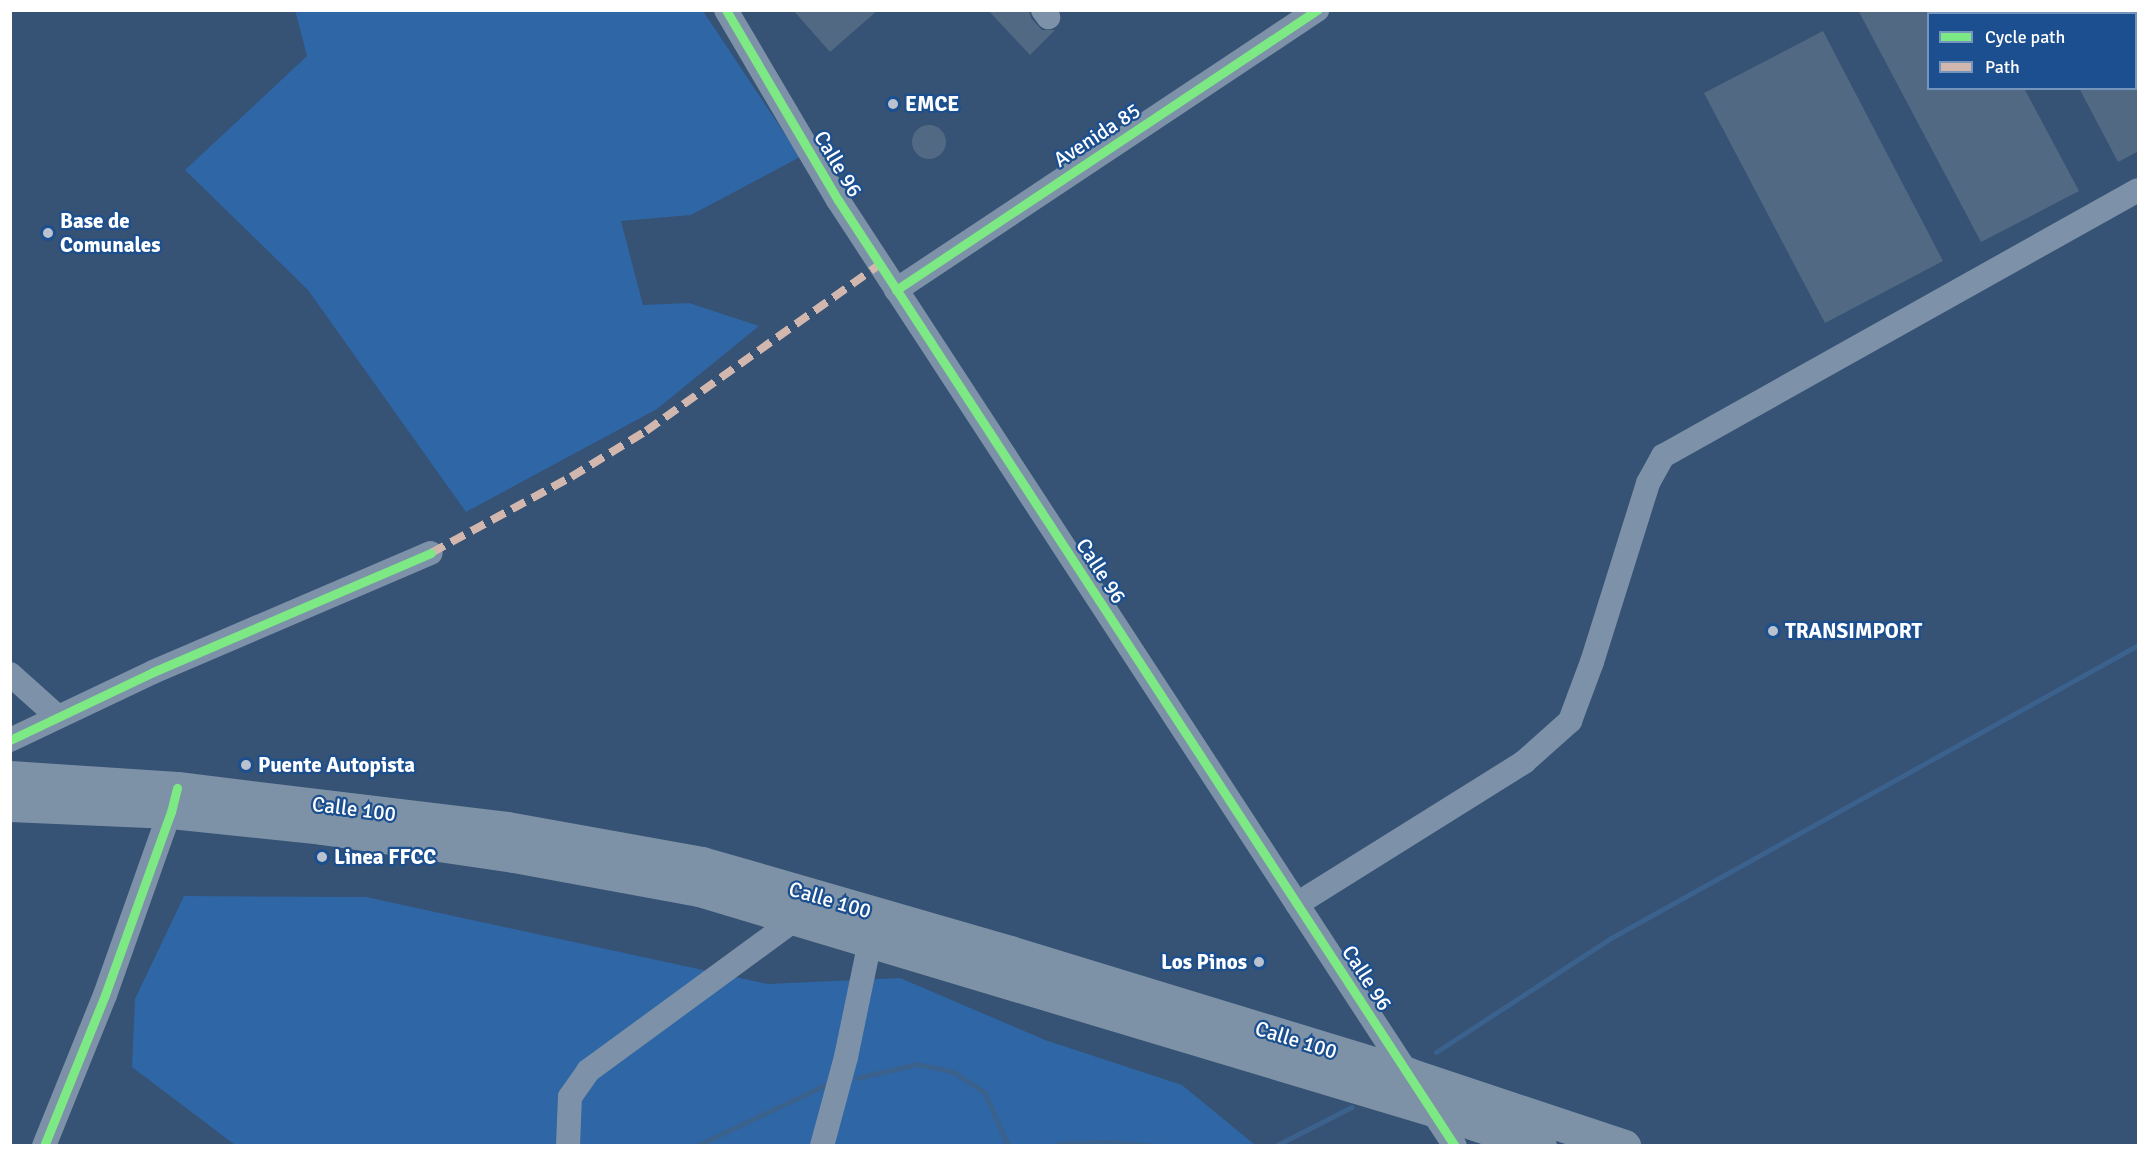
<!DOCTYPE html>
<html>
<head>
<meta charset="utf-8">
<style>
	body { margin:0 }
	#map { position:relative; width:2149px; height:1156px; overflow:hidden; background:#365274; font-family:Signika,sans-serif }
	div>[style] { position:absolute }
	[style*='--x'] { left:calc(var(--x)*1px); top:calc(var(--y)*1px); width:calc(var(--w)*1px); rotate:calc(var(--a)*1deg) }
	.green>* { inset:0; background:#2f66a5 }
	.stream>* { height:5px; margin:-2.5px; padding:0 2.5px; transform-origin:2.5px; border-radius:2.5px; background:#3b618d }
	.building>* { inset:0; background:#526984 }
	.round { border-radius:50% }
	.minor>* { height:24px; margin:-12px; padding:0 12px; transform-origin:12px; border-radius:12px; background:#7d92a8 }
	.highway>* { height:33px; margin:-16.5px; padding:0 16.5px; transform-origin:16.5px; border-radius:16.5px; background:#7e92a7 }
	.quiet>* { height:8px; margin-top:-4px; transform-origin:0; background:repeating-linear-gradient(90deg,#d1b7ad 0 15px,transparent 0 23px) }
	.cycleway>* { height:9px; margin:-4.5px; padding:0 4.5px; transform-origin:4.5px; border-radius:4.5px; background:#7ce984 }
	.dots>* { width:16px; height:16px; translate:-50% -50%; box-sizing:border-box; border:3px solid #1b4f8f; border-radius:50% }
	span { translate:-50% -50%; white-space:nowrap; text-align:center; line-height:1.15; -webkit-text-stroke:4.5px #1b4f8f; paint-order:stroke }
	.poi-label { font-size:21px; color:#fff; font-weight:700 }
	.left { translate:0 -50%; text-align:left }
	.right { translate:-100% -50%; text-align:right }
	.street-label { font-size:21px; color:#fff }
	.frame { position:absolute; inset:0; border:12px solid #fff; pointer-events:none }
	.legend { position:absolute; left:1927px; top:12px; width:210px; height:78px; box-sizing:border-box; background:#1b4f8f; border:2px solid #7695bc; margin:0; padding:8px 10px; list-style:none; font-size:18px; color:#fff }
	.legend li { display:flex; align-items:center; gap:12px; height:30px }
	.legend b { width:30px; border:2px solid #7695bc }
</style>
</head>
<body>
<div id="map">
	<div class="green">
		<div style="clip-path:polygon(295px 10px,703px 11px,800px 157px,691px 215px,621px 221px,643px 305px,689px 303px,759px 326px,657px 409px,466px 512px,308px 290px,185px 170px,307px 56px)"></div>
		<div style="clip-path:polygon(184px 896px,366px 897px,768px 984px,900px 978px,1045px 1040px,1182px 1085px,1255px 1145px,235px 1145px,132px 1067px,135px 999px)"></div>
	</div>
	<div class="stream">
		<div style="--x:1436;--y:1052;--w:209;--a:-33.1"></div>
		<div style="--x:1611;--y:938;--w:603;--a:-29.07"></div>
		<div style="--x:857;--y:1078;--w:62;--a:-13.1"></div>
		<div style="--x:917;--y:1064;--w:38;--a:12"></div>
		<div style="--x:954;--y:1072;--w:37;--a:34"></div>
		<div style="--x:985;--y:1093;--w:58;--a:66.5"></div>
		<div style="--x:696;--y:1146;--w:143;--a:-25.3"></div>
		<div style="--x:1052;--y:1146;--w:9;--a:-18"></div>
		<div style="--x:1061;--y:1143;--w:48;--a:-1.2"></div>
		<div style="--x:1109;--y:1142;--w:52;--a:4.4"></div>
		<div style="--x:1275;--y:1146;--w:86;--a:-26.9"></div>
	</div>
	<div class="building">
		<div style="clip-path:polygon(793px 10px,878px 10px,830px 52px)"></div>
		<div style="clip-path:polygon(988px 10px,1029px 10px,1031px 18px,1042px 30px,1055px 30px,1030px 55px)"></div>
		<div style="clip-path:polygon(1858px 10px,1929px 10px,1929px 88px,2024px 88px,2079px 191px,1981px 242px)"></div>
		<div style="clip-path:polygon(1823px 31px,1943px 261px,1825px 323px,1704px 93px)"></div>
		<div style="clip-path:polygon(2079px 88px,2139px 88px,2139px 151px,2118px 162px)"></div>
		<div class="round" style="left:912px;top:125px;width:34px;height:34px"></div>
	</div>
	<div class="minor">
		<div style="--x:726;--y:10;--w:221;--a:59.5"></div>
		<div style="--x:838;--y:200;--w:1129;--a:56.89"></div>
		<div style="--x:1043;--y:10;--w:9;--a:54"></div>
		<div style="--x:896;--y:290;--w:506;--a:-33.63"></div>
		<div style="--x:10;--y:674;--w:64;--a:41.9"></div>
		<div style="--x:10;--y:740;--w:158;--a:-25.4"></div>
		<div style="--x:153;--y:672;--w:302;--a:-23.2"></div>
		<div style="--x:1297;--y:904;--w:268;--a:-32"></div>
		<div style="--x:1524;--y:762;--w:62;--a:-41.7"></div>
		<div style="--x:1570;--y:721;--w:63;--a:-69.6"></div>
		<div style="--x:1592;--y:662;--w:188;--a:-72.6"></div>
		<div style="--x:1648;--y:483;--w:31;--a:-61"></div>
		<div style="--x:1663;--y:456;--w:544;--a:-29.25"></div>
		<div style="--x:44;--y:1146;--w:163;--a:-68"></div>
		<div style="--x:105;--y:995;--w:210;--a:-70.5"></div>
		<div style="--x:568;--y:1146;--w:49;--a:-87.7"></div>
		<div style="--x:570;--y:1097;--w:32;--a:-55"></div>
		<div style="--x:588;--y:1071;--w:258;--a:-36.2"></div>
		<div style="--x:822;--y:1146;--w:92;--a:-74.9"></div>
		<div style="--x:846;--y:1057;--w:118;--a:-78.3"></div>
	</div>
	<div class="highway">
		<div style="--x:10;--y:777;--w:167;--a:3.8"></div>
		<div style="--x:177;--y:788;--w:332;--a:6.9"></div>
		<div style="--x:507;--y:828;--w:198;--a:10.2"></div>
		<div style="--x:702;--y:863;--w:321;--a:16.1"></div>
		<div style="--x:1010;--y:952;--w:416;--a:17"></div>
		<div style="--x:1408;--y:1074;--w:228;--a:18.4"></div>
		<div style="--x:10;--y:805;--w:161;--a:2.5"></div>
		<div style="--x:171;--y:812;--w:152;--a:6"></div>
		<div style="--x:322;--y:828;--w:194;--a:8.3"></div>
		<div style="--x:514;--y:856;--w:188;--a:10.4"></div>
		<div style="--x:699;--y:890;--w:766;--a:16.68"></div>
		<div style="--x:1433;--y:1110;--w:113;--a:18.6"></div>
	</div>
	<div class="quiet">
		<div style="--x:431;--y:553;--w:159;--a:-28.5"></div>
		<div style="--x:571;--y:477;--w:88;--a:-31.5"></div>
		<div style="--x:646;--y:431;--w:286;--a:-35.5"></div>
	</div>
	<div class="cycleway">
		<div style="--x:726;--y:10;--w:221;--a:59.5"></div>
		<div style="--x:838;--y:200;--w:1129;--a:56.89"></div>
		<div style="--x:896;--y:290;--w:506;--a:-33.63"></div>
		<div style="--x:10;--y:740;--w:158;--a:-25.4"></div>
		<div style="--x:153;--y:672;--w:302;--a:-23.2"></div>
		<div style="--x:44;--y:1146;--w:163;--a:-68"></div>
		<div style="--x:105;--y:995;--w:195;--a:-70.2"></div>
		<div style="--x:171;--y:812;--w:25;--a:-76"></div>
	</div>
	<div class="dots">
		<div style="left:893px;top:104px;background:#b9c2ce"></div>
		<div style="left:48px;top:233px;background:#b9c2ce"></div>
		<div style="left:1773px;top:631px;background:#b9c2ce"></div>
		<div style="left:246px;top:765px;background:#b9c2ce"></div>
		<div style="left:322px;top:857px;background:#b9c2ce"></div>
		<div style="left:1259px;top:962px;background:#b9c2ce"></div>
	</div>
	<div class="poi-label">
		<span class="left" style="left:905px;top:104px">EMCE</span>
		<span class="left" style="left:60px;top:233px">Base de<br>Comunales</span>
		<span class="left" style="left:1785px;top:631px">TRANSIMPORT</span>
		<span class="left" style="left:258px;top:765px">Puente Autopista</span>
		<span class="left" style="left:334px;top:857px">Linea FFCC</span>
		<span class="right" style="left:1247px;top:962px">Los Pinos</span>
	</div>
	<div class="street-label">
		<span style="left:1097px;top:135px;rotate:-33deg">Avenida 85</span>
		<span style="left:838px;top:164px;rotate:59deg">Calle 96</span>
		<span style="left:1101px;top:571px;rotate:57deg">Calle 96</span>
		<span style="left:354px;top:809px;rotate:7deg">Calle 100</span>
		<span style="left:830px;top:900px;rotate:16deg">Calle 100</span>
		<span style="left:1367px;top:978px;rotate:57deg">Calle 96</span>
		<span style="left:1296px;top:1040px;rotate:17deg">Calle 100</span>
	</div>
	<div class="frame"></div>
	<ul class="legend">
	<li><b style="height:8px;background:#7ce984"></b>Cycle path</li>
	<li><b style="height:8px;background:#d1b7ad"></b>Path</li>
	</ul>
</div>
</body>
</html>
